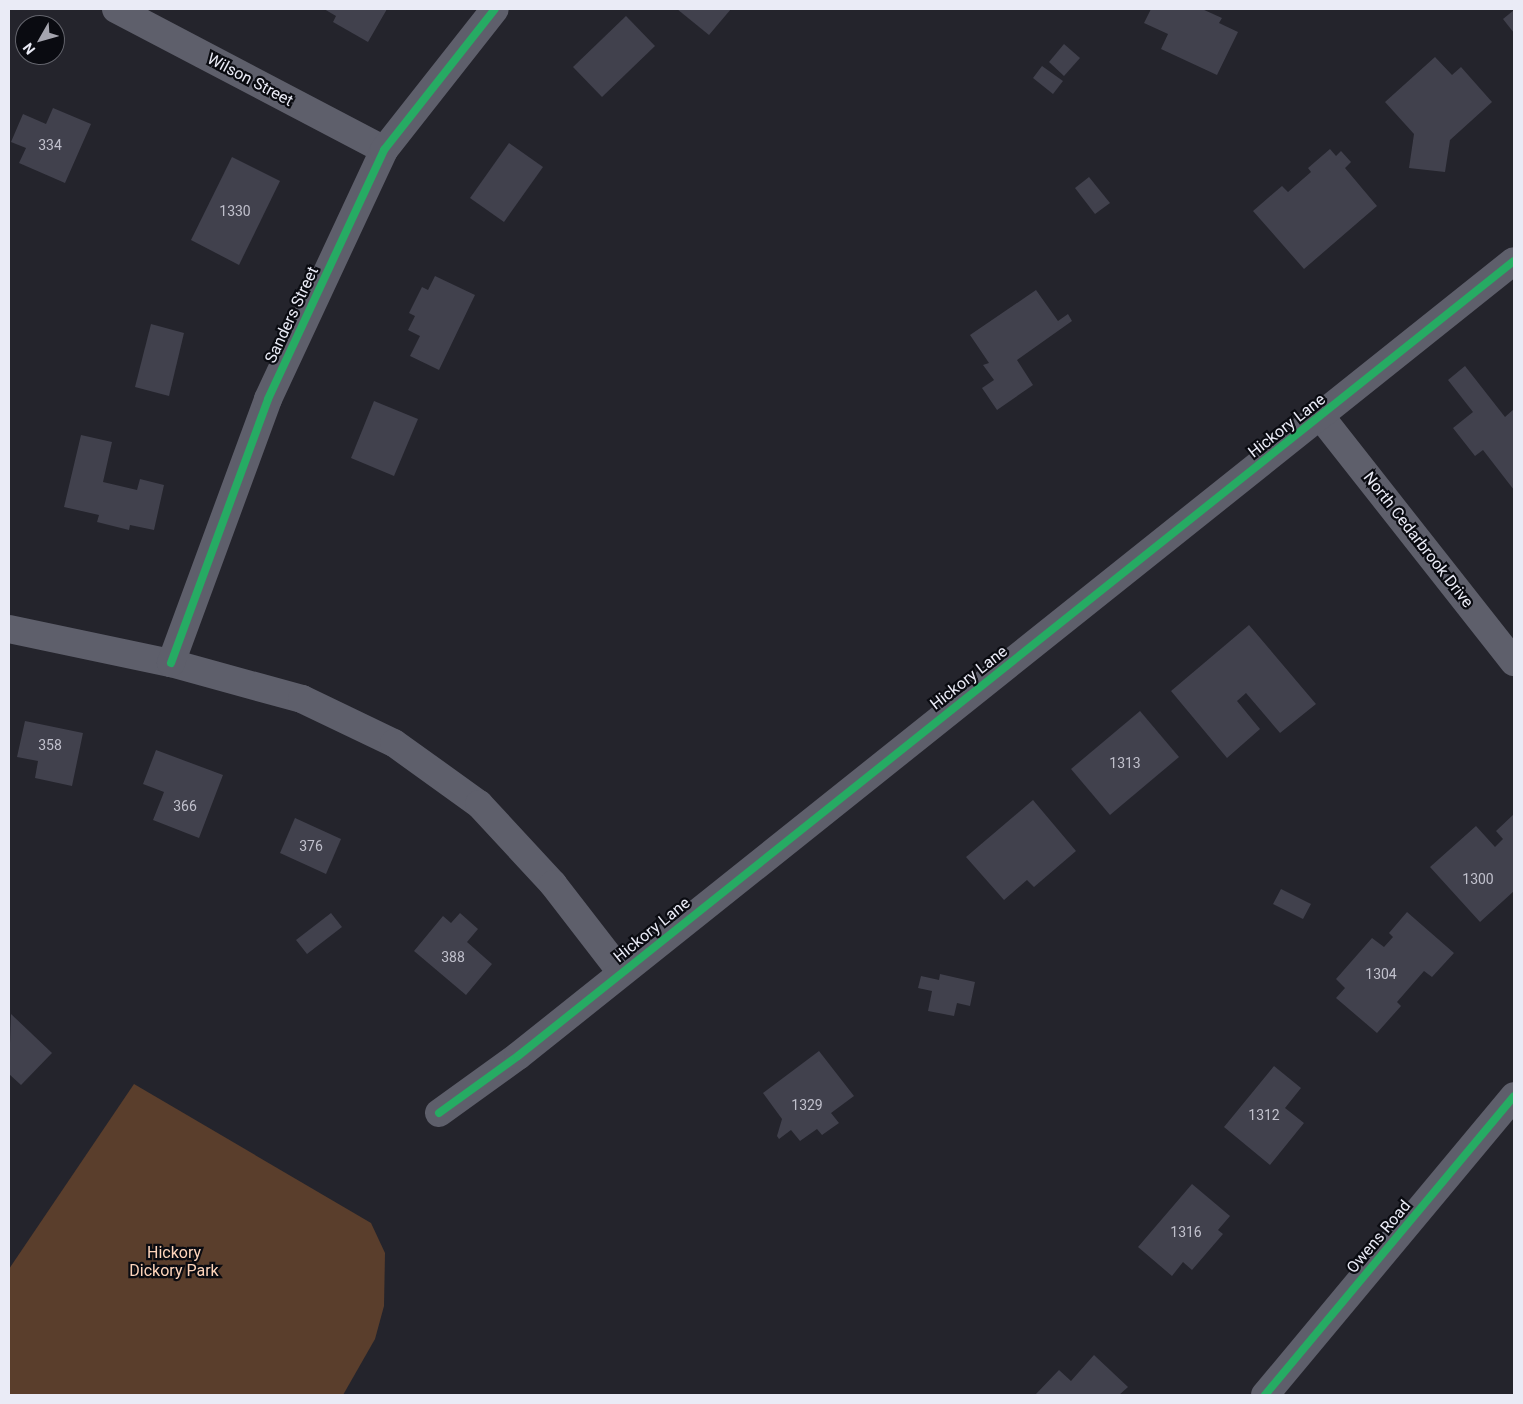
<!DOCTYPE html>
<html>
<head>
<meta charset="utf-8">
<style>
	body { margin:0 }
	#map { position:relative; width:1523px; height:1404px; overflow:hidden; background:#24242c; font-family:Roboto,sans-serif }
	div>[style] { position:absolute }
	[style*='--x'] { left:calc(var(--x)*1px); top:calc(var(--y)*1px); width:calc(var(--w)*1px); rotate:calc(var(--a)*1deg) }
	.green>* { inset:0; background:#5a3e2c }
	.building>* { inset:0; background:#41414d }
	.street>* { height:28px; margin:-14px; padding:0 14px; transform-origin:14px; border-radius:14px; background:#5e5f6b }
	.cycleway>* { height:8px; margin:-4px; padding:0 4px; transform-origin:4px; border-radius:4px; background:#26ab63 }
	span { translate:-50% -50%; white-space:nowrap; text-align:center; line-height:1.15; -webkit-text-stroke:4.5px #0a0b11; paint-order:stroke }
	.number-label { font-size:14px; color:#c0c0cc }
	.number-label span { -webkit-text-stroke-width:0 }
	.street-label { font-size:16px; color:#eaebf6 }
	.park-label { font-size:16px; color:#fed4ba }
	.frame { position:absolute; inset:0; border:10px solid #eaebf6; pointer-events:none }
	.north { position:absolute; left:15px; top:15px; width:50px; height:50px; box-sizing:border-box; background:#0a0b11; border:1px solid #64656d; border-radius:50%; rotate:232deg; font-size:14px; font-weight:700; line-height:20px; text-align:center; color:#eaebf6 }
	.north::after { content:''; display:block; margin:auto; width:18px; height:22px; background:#a5a5af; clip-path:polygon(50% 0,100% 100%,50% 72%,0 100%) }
</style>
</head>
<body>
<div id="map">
	<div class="green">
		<div style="clip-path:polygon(134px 1084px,371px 1223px,385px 1253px,384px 1306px,375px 1339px,343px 1395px,9px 1395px,9px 1269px)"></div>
	</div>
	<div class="building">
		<div style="clip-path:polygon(324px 9px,387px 9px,368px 42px,333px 22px,336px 16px)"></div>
		<div style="clip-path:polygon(677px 9px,731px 9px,709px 35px)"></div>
		<div style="clip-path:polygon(1151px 9px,1202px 9px,1222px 18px,1219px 23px,1238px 32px,1217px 75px,1161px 49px,1168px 34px,1144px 23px)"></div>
		<div style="clip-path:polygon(1514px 10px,1514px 33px,1503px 19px)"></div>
		<div style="clip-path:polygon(626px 16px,655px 46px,602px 97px,573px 67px)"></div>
		<div style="clip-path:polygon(1064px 44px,1080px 58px,1064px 76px,1049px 62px)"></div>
		<div style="clip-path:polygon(1435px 57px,1452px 75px,1461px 67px,1492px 102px,1450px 140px,1445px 172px,1409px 168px,1414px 134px,1385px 102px)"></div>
		<div style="clip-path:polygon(1042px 66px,1063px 81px,1053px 94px,1033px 78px)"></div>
		<div style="clip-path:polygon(53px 108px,91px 124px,65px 183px,19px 163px,26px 148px,11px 142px,23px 114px,46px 124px)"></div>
		<div style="clip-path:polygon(509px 143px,543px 167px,504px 222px,470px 198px)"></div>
		<div style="clip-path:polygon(1330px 149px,1336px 156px,1341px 151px,1351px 162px,1345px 168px,1377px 206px,1304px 269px,1253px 211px,1282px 186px,1288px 192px,1311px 172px,1308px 168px)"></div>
		<div style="clip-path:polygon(232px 157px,280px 181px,239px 265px,191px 240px)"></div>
		<div style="clip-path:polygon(1089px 177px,1110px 203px,1095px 214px,1075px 188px)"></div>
		<div style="clip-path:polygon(435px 276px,475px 295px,439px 370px,410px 356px,420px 336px,408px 330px,415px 316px,409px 313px,422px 287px,428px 290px)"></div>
		<div style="clip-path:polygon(1036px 290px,1058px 321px,1068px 314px,1072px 321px,1017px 360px,1033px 385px,997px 410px,982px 388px,994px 380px,983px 365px,989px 363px,970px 335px)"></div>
		<div style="clip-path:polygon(151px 324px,184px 333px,169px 396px,135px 387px)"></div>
		<div style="clip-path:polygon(1465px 366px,1505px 417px,1514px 409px,1514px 490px,1483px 450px,1475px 456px,1453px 428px,1473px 412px,1448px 380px)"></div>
		<div style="clip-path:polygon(374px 401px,418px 419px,394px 476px,351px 458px)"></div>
		<div style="clip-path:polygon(81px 435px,112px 442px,103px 482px,137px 490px,140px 479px,164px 485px,154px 530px,130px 525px,129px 530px,97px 522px,99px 515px,64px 507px)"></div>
		<div style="clip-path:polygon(1249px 625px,1316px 704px,1280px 733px,1246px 693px,1237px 701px,1260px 729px,1227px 758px,1171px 691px)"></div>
		<div style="clip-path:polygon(1140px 711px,1179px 757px,1110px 815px,1071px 769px)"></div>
		<div style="clip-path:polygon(25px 721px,83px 733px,72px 786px,35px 778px,38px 761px,17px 757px)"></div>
		<div style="clip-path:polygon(156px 750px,223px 775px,199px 838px,153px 820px,164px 792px,143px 784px)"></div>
		<div style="clip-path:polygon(1033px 800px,1076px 851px,1034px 887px,1027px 880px,1004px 900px,966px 857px)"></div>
		<div style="clip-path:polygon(1514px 814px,1514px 891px,1480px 922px,1430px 867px,1476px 826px,1495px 847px,1503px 839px,1496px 831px)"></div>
		<div style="clip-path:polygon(295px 818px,341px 839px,326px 874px,280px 853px)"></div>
		<div style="clip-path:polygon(1281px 889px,1311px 904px,1303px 919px,1273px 904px)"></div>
		<div style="clip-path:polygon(1407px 912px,1454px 953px,1432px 977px,1424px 971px,1397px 1002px,1401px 1006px,1377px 1033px,1336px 998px,1345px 988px,1336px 979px,1372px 938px,1384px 947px,1393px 937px,1389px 933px)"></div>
		<div style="clip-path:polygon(331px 913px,342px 927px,307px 954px,296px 940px)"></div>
		<div style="clip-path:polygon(460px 913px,478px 929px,467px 942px,492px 964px,466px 995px,414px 951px,443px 916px,451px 923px)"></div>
		<div style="clip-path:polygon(940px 974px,975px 982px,970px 1006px,957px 1003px,954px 1016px,928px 1011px,932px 991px,918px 988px,921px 976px,939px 980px)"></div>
		<div style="clip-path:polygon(11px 1014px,52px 1053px,21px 1085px,9px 1074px)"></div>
		<div style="clip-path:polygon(819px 1051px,854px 1096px,831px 1113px,839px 1123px,822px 1135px,817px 1129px,800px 1141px,791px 1130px,779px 1139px,777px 1136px,782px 1119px,763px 1093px)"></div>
		<div style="clip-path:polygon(1274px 1066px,1301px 1088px,1285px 1108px,1304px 1123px,1270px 1165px,1224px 1127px)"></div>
		<div style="clip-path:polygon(1192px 1184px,1230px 1216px,1218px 1230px,1223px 1234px,1192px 1270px,1183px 1262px,1172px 1276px,1138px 1247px)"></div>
		<div style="clip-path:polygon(1094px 1355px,1128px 1387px,1119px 1395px,1035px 1395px,1059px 1370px,1071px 1381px)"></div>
	</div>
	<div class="street">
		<div style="--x:116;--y:9;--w:303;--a:27.7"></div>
		<div style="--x:1321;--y:417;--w:312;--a:51.8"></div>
		<div style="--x:9;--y:629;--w:166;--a:11.9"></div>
		<div style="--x:171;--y:663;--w:136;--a:15.4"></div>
		<div style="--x:302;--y:699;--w:102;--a:25.6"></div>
		<div style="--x:394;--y:743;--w:105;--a:35.7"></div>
		<div style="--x:479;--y:804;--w:109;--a:47.2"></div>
		<div style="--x:553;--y:884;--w:111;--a:52.3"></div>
		<div style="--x:171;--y:663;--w:281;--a:-69.8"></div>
		<div style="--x:268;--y:399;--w:275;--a:-65"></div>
		<div style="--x:384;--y:150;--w:179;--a:-51.8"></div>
		<div style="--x:439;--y:1113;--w:97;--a:-35.8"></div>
		<div style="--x:518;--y:1056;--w:1274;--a:-38.6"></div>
		<div style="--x:1265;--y:1395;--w:389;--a:-50.2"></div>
	</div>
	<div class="cycleway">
		<div style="--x:171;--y:663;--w:281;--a:-69.8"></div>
		<div style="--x:268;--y:399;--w:275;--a:-65"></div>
		<div style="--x:384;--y:150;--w:179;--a:-51.8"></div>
		<div style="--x:439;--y:1113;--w:97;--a:-35.8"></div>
		<div style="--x:518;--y:1056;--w:1274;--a:-38.6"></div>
		<div style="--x:1265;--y:1395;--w:389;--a:-50.2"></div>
	</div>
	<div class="number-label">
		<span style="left:50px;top:145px">334</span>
		<span style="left:235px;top:211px">1330</span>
		<span style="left:50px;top:745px">358</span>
		<span style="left:1125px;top:763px">1313</span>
		<span style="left:185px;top:806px">366</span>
		<span style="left:311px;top:846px">376</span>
		<span style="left:1478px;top:879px">1300</span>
		<span style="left:453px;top:957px">388</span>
		<span style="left:1381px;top:974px">1304</span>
		<span style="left:807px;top:1105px">1329</span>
		<span style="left:1264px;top:1115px">1312</span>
		<span style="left:1186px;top:1232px">1316</span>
	</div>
	<div class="street-label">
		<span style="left:250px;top:80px;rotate:28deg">Wilson Street</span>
		<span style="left:292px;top:315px;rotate:-65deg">Sanders Street</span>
		<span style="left:1287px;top:426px;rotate:-38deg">Hickory Lane</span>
		<span style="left:1418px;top:540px;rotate:52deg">North Cedarbrook Drive</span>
		<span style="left:969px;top:678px;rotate:-38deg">Hickory Lane</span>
		<span style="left:652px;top:930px;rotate:-39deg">Hickory Lane</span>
		<span style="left:1379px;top:1237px;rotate:-50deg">Owens Road</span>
	</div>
	<div class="park-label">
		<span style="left:174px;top:1262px">Hickory<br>Dickory Park</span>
	</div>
	<div class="frame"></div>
	<div class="north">N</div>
</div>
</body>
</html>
